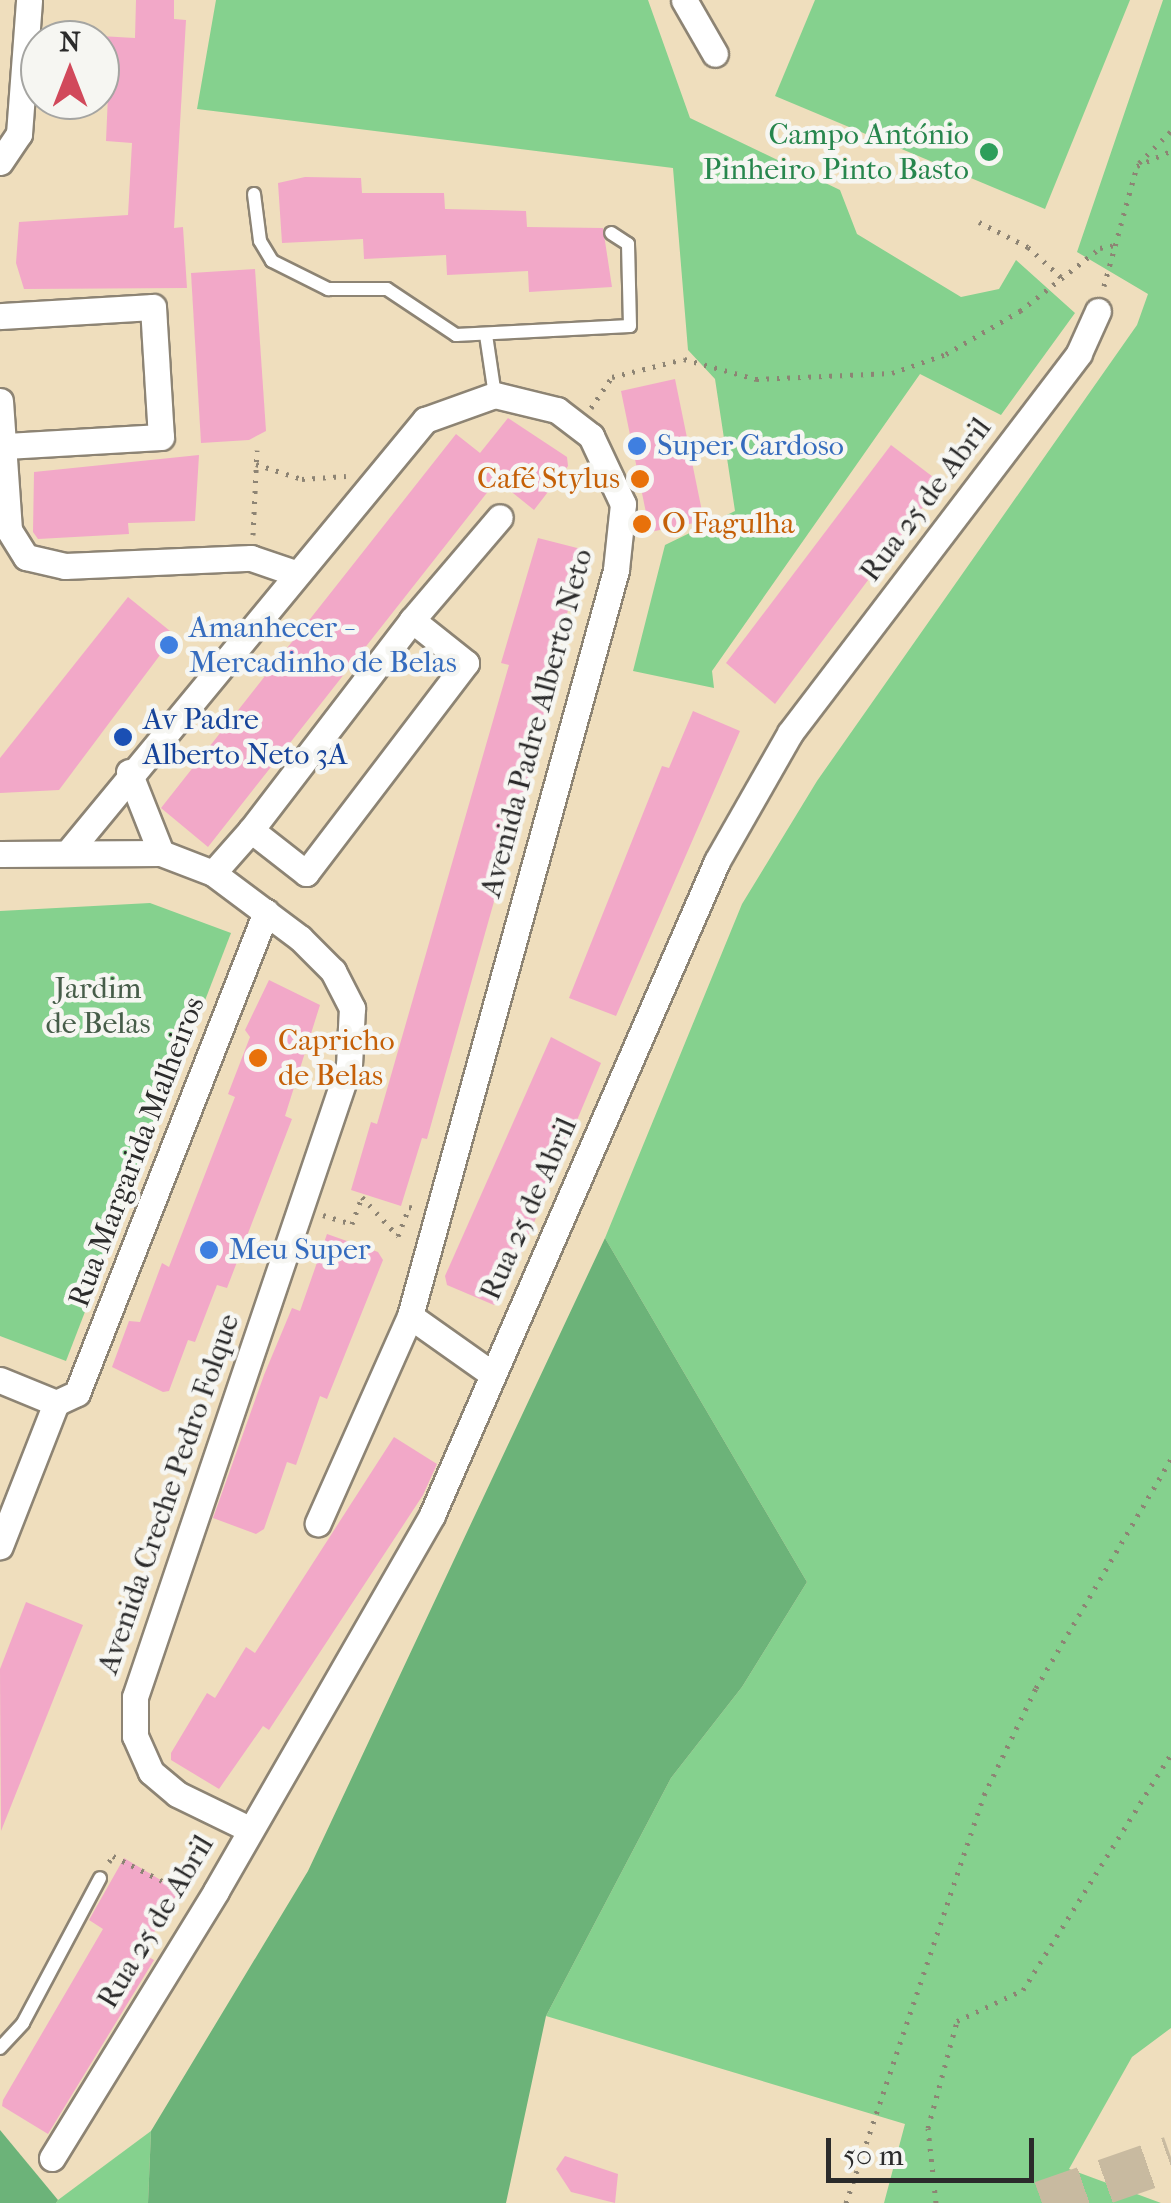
<!DOCTYPE html>
<html>
<head>
<meta charset="utf-8">
<style>
	body { margin:0 }
	#map { position:relative; width:1171px; height:2203px; overflow:hidden; background:#efdebd; font-family:"IM FELL French Canon",serif }
	div>[style] { position:absolute }
	[style*='--x'] { left:calc(var(--x)*1px); top:calc(var(--y)*1px); width:calc(var(--w)*1px); rotate:calc(var(--a)*1deg) }
	.green>* { inset:0; background:#85d18e }
	.forest>* { inset:0; background:#6cb379 }
	.building>* { inset:0; background:#f2a8c8 }
	.motorway-tunnel>* { height:45px; margin-top:-22.5px; transform-origin:0; background:repeating-linear-gradient(90deg,#c8baa0 0 45px,transparent 0 67px) }
	.path>* { height:5px; margin-top:-2.5px; transform-origin:0; background:repeating-linear-gradient(90deg,#8d8474 0 2.5px,transparent 0 10.5px) }
	.roads { filter:drop-shadow(2px 0 #8d8474) drop-shadow(-2px 0 #8d8474) drop-shadow(0 2px #8d8474) drop-shadow(0 -2px #8d8474) }
	.service>* { height:12px; margin:-6px; padding:0 6px; transform-origin:6px; border-radius:6px; background:#fff }
	.minor>* { height:25px; margin:-12.5px; padding:0 12.5px; transform-origin:12.5px; border-radius:12.5px; background:#fff }
	.dots>* { width:28px; height:28px; translate:-50% -50%; box-sizing:border-box; border:5px solid #f6f6f2; border-radius:50% }
	span { translate:-50% -50%; white-space:nowrap; text-align:center; line-height:1.15; -webkit-text-stroke:9px #f6f6f2; paint-order:stroke }
	.leisure-label { font-size:30px; color:#27864d }
	.right { translate:-100% -50%; text-align:right }
	.shop-label { font-size:30px; color:#366cbe }
	.left { translate:0 -50%; text-align:left }
	.food-label { font-size:30px; color:#c56008 }
	.street-label { font-size:30px; color:#2b2b2b }
	.transit-label { font-size:30px; color:#164399 }
	.park-label { font-size:30px; color:#465d49 }
	.north { position:absolute; left:20px; top:20px; width:100px; height:100px; box-sizing:border-box; background:#f6f6f2; border:2px solid #a5a5a2; border-radius:50%; rotate:0deg; font-size:28px; font-weight:700; line-height:40px; text-align:center; color:#2b2b2b }
	.north::after { content:''; display:block; margin:auto; width:35px; height:45px; background:#d1495b; clip-path:polygon(50% 0,100% 100%,50% 72%,0 100%) }
	.scale { position:absolute; left:826px; top:2138px; width:208px; height:45px; box-sizing:border-box; border:5px solid #2b2b2b; border-top:0; padding-left:12px; font-size:30px; line-height:35px; white-space:nowrap; color:#2b2b2b; -webkit-text-stroke:8px #f6f6f2; paint-order:stroke }
</style>
</head>
<body>
<div id="map">
	<div class="green">
		<div style="clip-path:polygon(216px 0,648px 0,690px 118px,840px 190px,857px 234px,961px 297px,999px 289px,1016px 260px,1075px 313px,1001px 415px,920px 374px,712px 671px,714px 688px,633px 671px,665px 545px,735px 511px,715px 379px,688px 350px,673px 168px,197px 109px)"></div>
		<div style="clip-path:polygon(815px 0,1130px 0,1045px 209px,775px 96px)"></div>
		<div style="clip-path:polygon(1163px 0,1171px 0,1171px 2028px,1132px 2057px,1069px 2169px,1161px 2203px,884px 2203px,905px 2124px,546px 2016px,671px 1778px,742px 1687px,807px 1582px,605px 1238px,742px 904px,817px 781px,1137px 325px,1148px 294px,1077px 252px)"></div>
		<div style="clip-path:polygon(150px 903px,231px 933px,66px 1361px,0 1336px,0 911px)"></div>
		<div style="clip-path:polygon(151px 2131px,148px 2203px,56px 2203px,58px 2200px)"></div>
	</div>
	<div class="forest">
		<div style="clip-path:polygon(605px 1238px,807px 1582px,742px 1687px,671px 1778px,546px 2016px,506px 2203px,148px 2203px,151px 2131px,308px 1871px)"></div>
		<div style="clip-path:polygon(0 2130px,58px 2200px,56px 2203px,0 2203px)"></div>
	</div>
	<div class="building">
		<div style="clip-path:polygon(136px 0,174px 0,174px 19px,186px 20px,174px 228px,183px 227px,187px 288px,24px 289px,16px 263px,19px 222px,128px 215px,132px 143px,106px 141px,108px 95px,100px 95px,100px 36px,135px 38px)"></div>
		<div style="clip-path:polygon(305px 177px,361px 178px,362px 193px,444px 193px,445px 209px,526px 211px,527px 227px,603px 228px,612px 287px,529px 292px,528px 271px,447px 275px,446px 255px,364px 259px,363px 239px,282px 243px,278px 183px)"></div>
		<div style="clip-path:polygon(255px 269px,266px 431px,249px 440px,201px 443px,191px 273px)"></div>
		<div style="clip-path:polygon(675px 379px,704px 521px,650px 532px,621px 391px)"></div>
		<div style="clip-path:polygon(508px 418px,567px 457px,568px 466px,534px 510px,497px 480px,208px 847px,161px 808px,456px 434px,480px 453px)"></div>
		<div style="clip-path:polygon(891px 445px,941px 483px,775px 704px,726px 663px)"></div>
		<div style="clip-path:polygon(199px 455px,195px 521px,128px 523px,129px 534px,38px 539px,33px 532px,34px 472px)"></div>
		<div style="clip-path:polygon(538px 538px,585px 550px,550px 674px,557px 678px,541px 735px,427px 1139px,422px 1138px,401px 1206px,351px 1190px,371px 1122px,377px 1124px,509px 665px,501px 663px)"></div>
		<div style="clip-path:polygon(128px 597px,175px 635px,59px 790px,0 793px,0 758px)"></div>
		<div style="clip-path:polygon(693px 711px,740px 731px,616px 1016px,569px 998px,662px 766px,669px 768px)"></div>
		<div style="clip-path:polygon(269px 980px,320px 1005px,285px 1116px,292px 1119px,227px 1288px,217px 1285px,195px 1342px,188px 1340px,169px 1391px,163px 1392px,112px 1367px,129px 1321px,140px 1322px,162px 1263px,169px 1267px,235px 1097px,228px 1094px,250px 1037px,245px 1030px)"></div>
		<div style="clip-path:polygon(551px 1037px,601px 1063px,501px 1301px,494px 1305px,447px 1285px,445px 1276px)"></div>
		<div style="clip-path:polygon(327px 1234px,378px 1252px,383px 1260px,327px 1399px,320px 1396px,296px 1465px,287px 1462px,264px 1529px,256px 1534px,213px 1518px,264px 1375px,292px 1308px,300px 1311px)"></div>
		<div style="clip-path:polygon(394px 1437px,437px 1464px,423px 1495px,269px 1730px,263px 1726px,219px 1789px,171px 1760px,171px 1753px,207px 1693px,215px 1698px,246px 1647px,255px 1653px)"></div>
		<div style="clip-path:polygon(26px 1602px,83px 1625px,1px 1831px,0 1669px)"></div>
		<div style="clip-path:polygon(124px 1858px,179px 1891px,142px 1953px,154px 1960px,48px 2134px,2px 2106px,3px 2100px,103px 1929px,89px 1920px)"></div>
		<div style="clip-path:polygon(565px 2156px,618px 2174px,615px 2203px,571px 2192px,556px 2169px)"></div>
	</div>
	<div class="motorway-tunnel">
		<div style="--x:1042;--y:2203;--w:137;--a:-19.2"></div>
	</div>
	<div class="path">
		<div style="--x:1139;--y:163;--w:45;--a:-45"></div>
		<div style="--x:979;--y:222;--w:55;--a:27"></div>
		<div style="--x:1028;--y:247;--w:47;--a:42.4"></div>
		<div style="--x:1104;--y:286;--w:124;--a:-74.6"></div>
		<div style="--x:1137;--y:166;--w:37;--a:-24"></div>
		<div style="--x:591;--y:408;--w:37;--a:-56"></div>
		<div style="--x:612;--y:377;--w:74;--a:-14"></div>
		<div style="--x:684;--y:359;--w:75;--a:15.5"></div>
		<div style="--x:756;--y:379;--w:136;--a:-2.5"></div>
		<div style="--x:892;--y:373;--w:57;--a:-19.4"></div>
		<div style="--x:946;--y:354;--w:86;--a:-30.2"></div>
		<div style="--x:1020;--y:311;--w:102;--a:-38.2"></div>
		<div style="--x:1100;--y:248;--w:15;--a:-11"></div>
		<div style="--x:256;--y:464;--w:48;--a:18.1"></div>
		<div style="--x:302;--y:479;--w:44;--a:-3.9"></div>
		<div style="--x:253;--y:535;--w:85;--a:-87.3"></div>
		<div style="--x:323;--y:1215;--w:30;--a:17"></div>
		<div style="--x:352;--y:1224;--w:29;--a:-70"></div>
		<div style="--x:362;--y:1197;--w:53;--a:47.3"></div>
		<div style="--x:398;--y:1236;--w:31;--a:-69"></div>
		<div style="--x:409;--y:1207;--w:6;--a:9"></div>
		<div style="--x:109;--y:1862;--w:7;--a:-56"></div>
		<div style="--x:113;--y:1856;--w:82;--a:26.9"></div>
		<div style="--x:846;--y:2203;--w:431;--a:-71.3"></div>
		<div style="--x:984;--y:1795;--w:119;--a:-64.1"></div>
		<div style="--x:1036;--y:1688;--w:266;--a:-59.5"></div>
		<div style="--x:936;--y:2203;--w:75;--a:-96.1"></div>
		<div style="--x:928;--y:2128;--w:111;--a:-74.8"></div>
		<div style="--x:957;--y:2021;--w:73;--a:-25.2"></div>
		<div style="--x:1023;--y:1990;--w:279;--a:-57.9"></div>
	</div>
	<div class="roads">
		<div class="service">
			<div style="--x:254;--y:194;--w:47;--a:82.7"></div>
			<div style="--x:260;--y:241;--w:23;--a:59"></div>
			<div style="--x:272;--y:261;--w:63;--a:26.6"></div>
			<div style="--x:328;--y:289;--w:59;--a:0"></div>
			<div style="--x:387;--y:289;--w:83;--a:33.7"></div>
			<div style="--x:456;--y:335;--w:174;--a:-3"></div>
			<div style="--x:630;--y:326;--w:82;--a:-91.4"></div>
			<div style="--x:628;--y:244;--w:20;--a:-147"></div>
			<div style="--x:486;--y:335;--w:61;--a:81.5"></div>
			<div style="--x:0;--y:2048;--w:34;--a:-47"></div>
			<div style="--x:23;--y:2023;--w:164;--a:-62"></div>
		</div>
		<div class="minor">
			<div style="--x:684;--y:0;--w:62;--a:60.1"></div>
			<div style="--x:0;--y:162;--w:34;--a:-56"></div>
			<div style="--x:19;--y:134;--w:134;--a:-85.7"></div>
			<div style="--x:0;--y:316;--w:153;--a:-3.4"></div>
			<div style="--x:153;--y:307;--w:130;--a:86.5"></div>
			<div style="--x:161;--y:437;--w:158;--a:176.7"></div>
			<div style="--x:0;--y:401;--w:129;--a:86"></div>
			<div style="--x:9;--y:530;--w:32;--a:58"></div>
			<div style="--x:26;--y:557;--w:40;--a:13"></div>
			<div style="--x:65;--y:566;--w:186;--a:-2.5"></div>
			<div style="--x:251;--y:558;--w:46;--a:18.8"></div>
			<div style="--x:412;--y:620;--w:69;--a:38.5"></div>
			<div style="--x:466;--y:663;--w:264;--a:127.3"></div>
			<div style="--x:306;--y:873;--w:70;--a:-142"></div>
			<div style="--x:251;--y:830;--w:265;--a:-52.5"></div>
			<div style="--x:412;--y:620;--w:135;--a:-49.5"></div>
			<div style="--x:129;--y:772;--w:87;--a:68.4"></div>
			<div style="--x:70;--y:850;--w:558;--a:-50.46"></div>
			<div style="--x:425;--y:420;--w:74;--a:-19.7"></div>
			<div style="--x:495;--y:395;--w:64;--a:13.6"></div>
			<div style="--x:557;--y:410;--w:43;--a:37.4"></div>
			<div style="--x:591;--y:436;--w:75;--a:64.8"></div>
			<div style="--x:623;--y:504;--w:66;--a:96.1"></div>
			<div style="--x:616;--y:570;--w:774;--a:105.44"></div>
			<div style="--x:410;--y:1316;--w:227;--a:114"></div>
			<div style="--x:0;--y:854;--w:161;--a:-0.4"></div>
			<div style="--x:161;--y:853;--w:56;--a:21"></div>
			<div style="--x:213;--y:873;--w:109;--a:36.8"></div>
			<div style="--x:300;--y:938;--w:47;--a:45"></div>
			<div style="--x:333;--y:971;--w:42;--a:62.8"></div>
			<div style="--x:352;--y:1008;--w:57;--a:93"></div>
			<div style="--x:349;--y:1065;--w:667;--a:108.71"></div>
			<div style="--x:135;--y:1697;--w:39;--a:90"></div>
			<div style="--x:135;--y:1736;--w:39;--a:66"></div>
			<div style="--x:151;--y:1772;--w:34;--a:40"></div>
			<div style="--x:177;--y:1794;--w:80;--a:25.9"></div>
			<div style="--x:213;--y:873;--w:57;--a:-48.5"></div>
			<div style="--x:410;--y:1316;--w:100;--a:35.3"></div>
			<div style="--x:0;--y:1380;--w:61;--a:22.3"></div>
			<div style="--x:56;--y:1403;--w:154;--a:111.4"></div>
			<div style="--x:56;--y:1403;--w:23;--a:-25"></div>
			<div style="--x:77;--y:1393;--w:517;--a:-68.55"></div>
			<div style="--x:52;--y:2158;--w:313;--a:-58.4"></div>
			<div style="--x:216;--y:1891;--w:434;--a:-60.1"></div>
			<div style="--x:432;--y:1515;--w:713;--a:-66.45"></div>
			<div style="--x:717;--y:861;--w:147;--a:-60.3"></div>
			<div style="--x:790;--y:733;--w:477;--a:-52.7"></div>
			<div style="--x:1079;--y:353;--w:46;--a:-65.7"></div>
		</div>
	</div>
	<div class="dots">
		<div style="left:989px;top:152px;background:#2e9e5b"></div>
		<div style="left:637px;top:446px;background:#3f7fe0"></div>
		<div style="left:640px;top:479px;background:#e8710a"></div>
		<div style="left:642px;top:524px;background:#e8710a"></div>
		<div style="left:169px;top:645px;background:#3f7fe0"></div>
		<div style="left:123px;top:737px;background:#1a4fb4"></div>
		<div style="left:258px;top:1058px;background:#e8710a"></div>
		<div style="left:209px;top:1250px;background:#3f7fe0"></div>
	</div>
	<div class="leisure-label">
		<span class="right" style="left:969px;top:152px">Campo António<br>Pinheiro Pinto Basto</span>
	</div>
	<div class="shop-label">
		<span class="left" style="left:657px;top:446px">Super Cardoso</span>
		<span class="left" style="left:189px;top:645px">Amanhecer -<br>Mercadinho de Belas</span>
		<span class="left" style="left:229px;top:1250px">Meu Super</span>
	</div>
	<div class="food-label">
		<span class="right" style="left:620px;top:479px">Café Stylus</span>
		<span class="left" style="left:662px;top:524px">O Fagulha</span>
		<span class="left" style="left:278px;top:1058px">Capricho<br>de Belas</span>
	</div>
	<div class="street-label">
		<span style="left:926px;top:500px;rotate:-53deg">Rua 25 de Abril</span>
		<span style="left:537px;top:723px;rotate:-75deg">Avenida Padre Alberto Neto</span>
		<span style="left:137px;top:1152px;rotate:-69deg">Rua Margarida Malheiros</span>
		<span style="left:529px;top:1209px;rotate:-66deg">Rua 25 de Abril</span>
		<span style="left:169px;top:1494px;rotate:-71deg">Avenida Creche Pedro Folque</span>
		<span style="left:156px;top:1922px;rotate:-59deg">Rua 25 de Abril</span>
	</div>
	<div class="transit-label">
		<span class="left" style="left:143px;top:737px">Av Padre<br>Alberto Neto 3A</span>
	</div>
	<div class="park-label">
		<span style="left:98px;top:1006px">Jardim<br>de Belas</span>
	</div>
	<div class="north">N</div>
	<div class="scale">50 m</div>
</div>
</body>
</html>
